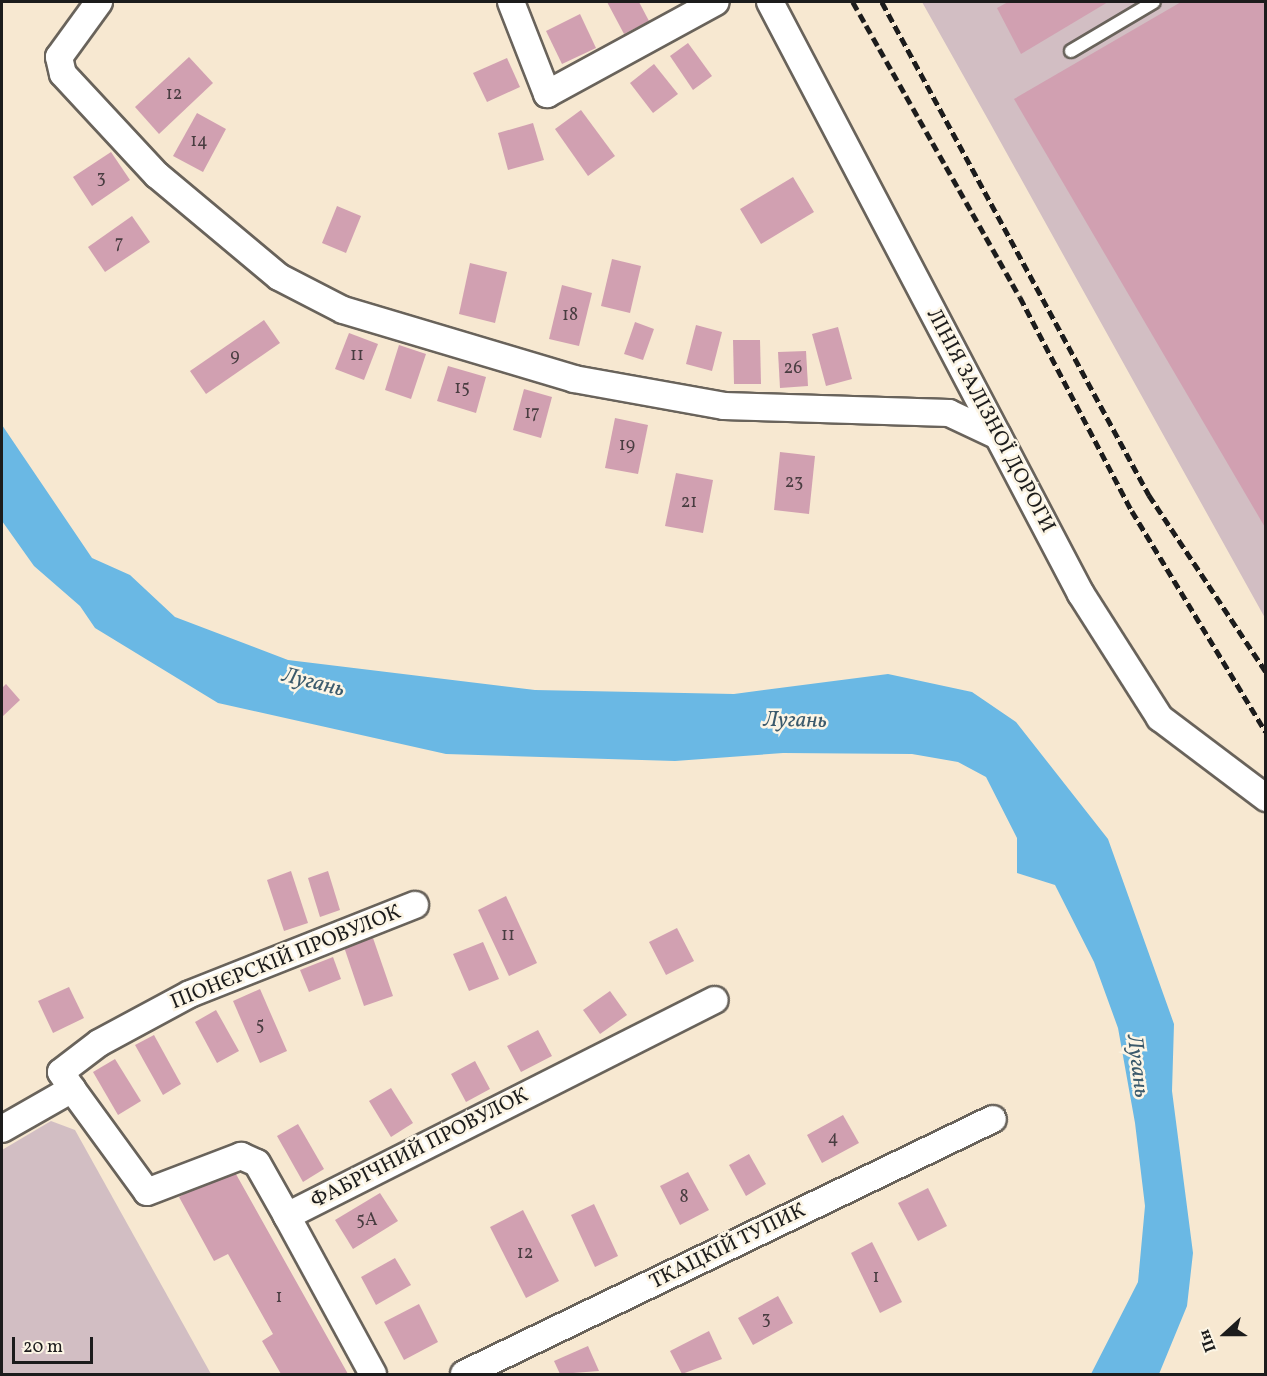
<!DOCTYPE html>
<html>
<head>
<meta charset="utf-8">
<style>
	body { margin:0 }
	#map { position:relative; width:1267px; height:1376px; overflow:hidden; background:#f7e8d1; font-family:Vollkorn,serif }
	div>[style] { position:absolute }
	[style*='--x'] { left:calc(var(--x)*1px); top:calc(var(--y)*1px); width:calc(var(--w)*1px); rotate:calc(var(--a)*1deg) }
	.industrial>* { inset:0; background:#d2bec3 }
	.water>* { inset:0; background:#6ab8e4 }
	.building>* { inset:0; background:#d1a0b1 }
	.roads { filter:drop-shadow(2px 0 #69635b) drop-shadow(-2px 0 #69635b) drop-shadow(0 2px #69635b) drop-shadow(0 -2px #69635b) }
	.service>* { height:12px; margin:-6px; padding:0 6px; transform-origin:6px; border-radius:6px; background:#fff }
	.minor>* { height:26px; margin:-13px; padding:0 13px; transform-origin:13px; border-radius:13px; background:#fff }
	.rail>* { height:4.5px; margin-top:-2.25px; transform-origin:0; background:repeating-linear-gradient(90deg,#1c1c1c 0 9px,transparent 0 13.5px) }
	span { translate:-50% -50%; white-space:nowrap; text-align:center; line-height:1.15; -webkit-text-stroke:5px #fcf5e5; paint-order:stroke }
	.number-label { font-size:18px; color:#493d41 }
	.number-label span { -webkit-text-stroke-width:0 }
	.street-label { font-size:21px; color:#1c1c1c }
	.water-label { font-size:22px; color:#3b5a6c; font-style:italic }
	.frame { position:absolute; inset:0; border:3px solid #1c1c1c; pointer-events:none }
	.north { position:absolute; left:1195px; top:1304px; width:60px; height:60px; -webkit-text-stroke:4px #fcf5e5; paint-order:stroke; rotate:249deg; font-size:16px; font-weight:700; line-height:24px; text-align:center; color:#1c1c1c }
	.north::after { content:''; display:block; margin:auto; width:21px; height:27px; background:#1c1c1c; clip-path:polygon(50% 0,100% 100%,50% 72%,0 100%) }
	.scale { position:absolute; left:12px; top:1337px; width:81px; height:27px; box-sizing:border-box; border:3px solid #1c1c1c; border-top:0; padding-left:8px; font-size:18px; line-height:21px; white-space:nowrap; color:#1c1c1c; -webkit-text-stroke:4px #fcf5e5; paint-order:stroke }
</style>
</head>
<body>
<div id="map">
	<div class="industrial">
		<div style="clip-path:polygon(922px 2px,1265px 2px,1265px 618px,990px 123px)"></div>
		<div style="clip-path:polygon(51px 1121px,75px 1130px,211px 1374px,2px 1374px,2px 1150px)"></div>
	</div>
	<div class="water">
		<div style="clip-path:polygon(2px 425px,92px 558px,130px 575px,175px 617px,288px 660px,535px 690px,734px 694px,888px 674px,972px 692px,1016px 722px,1108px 839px,1174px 1024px,1172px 1091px,1193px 1253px,1187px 1306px,1159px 1374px,1091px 1374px,1138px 1282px,1145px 1206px,1135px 1123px,1118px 1028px,1094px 962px,1055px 885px,1017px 873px,1017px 838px,986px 777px,958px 762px,912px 754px,783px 753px,675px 761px,446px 754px,218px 703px,95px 628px,80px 606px,34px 566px,2px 521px)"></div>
	</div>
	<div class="building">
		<div style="clip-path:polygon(607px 2px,639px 2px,649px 21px,624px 34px)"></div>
		<div style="clip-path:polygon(1008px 2px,1108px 2px,1021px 54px,997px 8px)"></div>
		<div style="clip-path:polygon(1181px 2px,1266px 2px,1266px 529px,1014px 99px)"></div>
		<div style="clip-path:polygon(580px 14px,596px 48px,562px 64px,546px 31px)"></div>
		<div style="clip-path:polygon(688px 43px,712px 76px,693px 90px,670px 56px)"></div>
		<div style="clip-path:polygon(189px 57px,213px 83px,159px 134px,135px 107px)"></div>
		<div style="clip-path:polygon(507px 58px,520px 87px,487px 102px,473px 73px)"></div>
		<div style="clip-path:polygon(654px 64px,678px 94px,653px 113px,630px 83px)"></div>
		<div style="clip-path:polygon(581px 110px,615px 156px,588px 176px,555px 129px)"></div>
		<div style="clip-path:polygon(197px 113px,226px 129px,203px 172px,173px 156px)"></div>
		<div style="clip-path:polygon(533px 123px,544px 160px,508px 170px,498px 133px)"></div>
		<div style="clip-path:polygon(111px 152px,130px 180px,92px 206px,73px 177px)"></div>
		<div style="clip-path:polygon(793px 177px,814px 212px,761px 244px,740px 209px)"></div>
		<div style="clip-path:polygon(337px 206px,361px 216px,346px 253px,322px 243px)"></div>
		<div style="clip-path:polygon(132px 216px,150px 242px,105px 272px,88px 247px)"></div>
		<div style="clip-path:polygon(612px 259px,641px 266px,630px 313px,601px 306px)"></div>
		<div style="clip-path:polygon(470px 263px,507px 272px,495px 323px,459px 314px)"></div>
		<div style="clip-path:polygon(562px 285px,592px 293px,579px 346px,549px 339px)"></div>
		<div style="clip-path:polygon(264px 320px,280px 343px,206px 394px,190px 371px)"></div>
		<div style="clip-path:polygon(635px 322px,654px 329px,643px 360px,624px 354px)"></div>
		<div style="clip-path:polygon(696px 325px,722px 332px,712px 371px,686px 364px)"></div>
		<div style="clip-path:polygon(838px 327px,852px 379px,826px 386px,812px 334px)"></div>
		<div style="clip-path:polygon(349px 333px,378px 344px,364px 380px,335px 369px)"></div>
		<div style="clip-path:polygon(733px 340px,760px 340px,761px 384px,734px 384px)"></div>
		<div style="clip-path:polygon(399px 345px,426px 354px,411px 399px,385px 390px)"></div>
		<div style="clip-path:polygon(806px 351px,808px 386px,780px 388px,778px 352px)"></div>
		<div style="clip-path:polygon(448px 366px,486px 377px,476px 413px,437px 401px)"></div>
		<div style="clip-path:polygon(524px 389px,552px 397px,541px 438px,513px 430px)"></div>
		<div style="clip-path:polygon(615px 418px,648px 425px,638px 474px,605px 468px)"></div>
		<div style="clip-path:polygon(780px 452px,815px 456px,809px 514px,774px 510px)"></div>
		<div style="clip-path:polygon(676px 473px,713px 480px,703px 533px,665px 526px)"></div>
		<div style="clip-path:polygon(6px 684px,20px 700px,2px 717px,2px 688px)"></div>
		<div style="clip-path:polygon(291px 871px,308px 923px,284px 931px,267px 880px)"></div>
		<div style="clip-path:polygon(328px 871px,340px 910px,320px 917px,308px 878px)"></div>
		<div style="clip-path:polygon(506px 896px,537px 963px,509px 976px,478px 910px)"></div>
		<div style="clip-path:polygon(677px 928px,694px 961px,666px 975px,649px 942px)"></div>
		<div style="clip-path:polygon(373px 938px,393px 996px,364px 1006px,344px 947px)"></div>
		<div style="clip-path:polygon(483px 942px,499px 979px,469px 991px,453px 954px)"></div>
		<div style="clip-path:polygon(333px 957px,341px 979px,309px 992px,300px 970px)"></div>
		<div style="clip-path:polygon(69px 987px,84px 1018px,53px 1033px,38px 1001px)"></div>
		<div style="clip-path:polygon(260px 989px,287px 1051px,260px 1063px,233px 1001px)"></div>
		<div style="clip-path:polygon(610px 991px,627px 1015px,600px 1034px,583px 1010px)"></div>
		<div style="clip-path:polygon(216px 1010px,239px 1051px,217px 1063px,195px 1022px)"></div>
		<div style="clip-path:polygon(538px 1030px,552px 1056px,521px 1072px,507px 1046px)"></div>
		<div style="clip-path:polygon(154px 1035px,181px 1084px,163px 1095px,135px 1045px)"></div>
		<div style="clip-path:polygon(115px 1059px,141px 1101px,118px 1115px,93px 1072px)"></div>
		<div style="clip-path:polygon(475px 1061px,490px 1089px,466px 1102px,451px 1074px)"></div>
		<div style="clip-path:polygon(391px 1088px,413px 1123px,391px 1137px,369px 1101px)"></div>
		<div style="clip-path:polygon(843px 1115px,859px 1143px,822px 1163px,807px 1135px)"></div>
		<div style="clip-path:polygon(298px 1124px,324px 1169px,303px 1182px,277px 1136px)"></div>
		<div style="clip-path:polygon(749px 1154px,766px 1184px,746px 1196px,729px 1165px)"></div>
		<div style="clip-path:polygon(232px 1167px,348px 1374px,281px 1374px,262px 1341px,273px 1334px,228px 1254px,214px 1261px,179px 1197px)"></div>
		<div style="clip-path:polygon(688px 1172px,709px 1210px,680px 1225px,660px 1186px)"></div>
		<div style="clip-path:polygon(928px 1188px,947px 1226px,918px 1241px,898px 1203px)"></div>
		<div style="clip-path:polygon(380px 1193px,398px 1221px,353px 1249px,335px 1220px)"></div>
		<div style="clip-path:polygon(594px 1204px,618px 1256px,595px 1267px,571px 1215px)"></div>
		<div style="clip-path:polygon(523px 1210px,559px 1281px,526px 1298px,490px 1227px)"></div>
		<div style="clip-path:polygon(872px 1242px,902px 1302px,880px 1313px,851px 1253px)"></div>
		<div style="clip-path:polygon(395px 1258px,411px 1285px,376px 1305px,361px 1277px)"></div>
		<div style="clip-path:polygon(778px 1296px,793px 1323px,753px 1345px,738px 1318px)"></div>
		<div style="clip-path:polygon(419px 1304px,438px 1342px,404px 1360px,384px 1322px)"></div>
		<div style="clip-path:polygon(709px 1331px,722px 1359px,682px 1374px,670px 1351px)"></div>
		<div style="clip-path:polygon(588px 1346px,599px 1371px,560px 1374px,554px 1361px)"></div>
	</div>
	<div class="roads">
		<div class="service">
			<div style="--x:1071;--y:51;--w:96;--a:-30.6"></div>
		</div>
		<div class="minor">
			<div style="--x:99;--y:2;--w:68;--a:126"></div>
			<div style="--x:59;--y:57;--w:17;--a:77"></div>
			<div style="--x:63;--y:74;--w:138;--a:47.1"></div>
			<div style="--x:157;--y:175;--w:159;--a:39.9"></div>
			<div style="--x:279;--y:277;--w:72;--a:27.3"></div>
			<div style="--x:343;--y:310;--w:241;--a:16.6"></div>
			<div style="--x:574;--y:379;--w:152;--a:10.2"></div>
			<div style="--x:724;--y:406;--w:225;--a:1.8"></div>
			<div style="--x:949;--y:413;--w:54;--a:25.1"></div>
			<div style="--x:511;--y:2;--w:99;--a:68.6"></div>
			<div style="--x:547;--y:94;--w:192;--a:-28.6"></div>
			<div style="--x:770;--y:2;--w:669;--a:62.29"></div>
			<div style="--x:1081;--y:594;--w:147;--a:57.5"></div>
			<div style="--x:1160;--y:718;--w:133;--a:37"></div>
			<div style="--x:72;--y:1089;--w:127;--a:53.9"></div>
			<div style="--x:147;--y:1192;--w:101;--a:-21"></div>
			<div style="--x:241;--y:1156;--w:17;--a:24"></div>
			<div style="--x:257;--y:1163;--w:61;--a:60.5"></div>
			<div style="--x:2;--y:1129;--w:81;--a:-29.7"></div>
			<div style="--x:72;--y:1089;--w:20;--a:-123"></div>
			<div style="--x:61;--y:1072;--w:48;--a:-37.3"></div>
			<div style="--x:99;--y:1043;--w:103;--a:-28.3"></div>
			<div style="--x:190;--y:994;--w:242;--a:-21.6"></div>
			<div style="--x:373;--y:1374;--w:180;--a:-118.6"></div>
			<div style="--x:287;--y:1216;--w:479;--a:-26.8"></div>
			<div style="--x:464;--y:1374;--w:587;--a:-25.74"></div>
		</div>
	</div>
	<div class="rail">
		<div style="--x:853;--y:2;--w:339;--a:60.5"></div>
		<div style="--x:1020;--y:297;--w:242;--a:62.4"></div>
		<div style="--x:1132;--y:511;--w:258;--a:58.8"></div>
		<div style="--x:882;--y:2;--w:561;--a:61.56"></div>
		<div style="--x:1149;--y:495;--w:212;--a:56.5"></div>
	</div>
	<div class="number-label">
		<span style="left:174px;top:95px">12</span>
		<span style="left:199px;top:142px">14</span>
		<span style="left:101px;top:179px">3</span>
		<span style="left:119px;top:244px">7</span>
		<span style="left:570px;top:316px">18</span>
		<span style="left:357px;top:356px">11</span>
		<span style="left:235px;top:357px">9</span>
		<span style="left:793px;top:369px">26</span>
		<span style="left:462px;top:389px">15</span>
		<span style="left:532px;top:414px">17</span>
		<span style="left:627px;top:446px">19</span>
		<span style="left:794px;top:483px">23</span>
		<span style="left:689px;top:503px">21</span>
		<span style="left:508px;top:936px">11</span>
		<span style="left:260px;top:1026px">5</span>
		<span style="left:833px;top:1139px">4</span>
		<span style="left:684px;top:1198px">8</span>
		<span style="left:367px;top:1221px">5А</span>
		<span style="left:525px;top:1254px">12</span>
		<span style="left:876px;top:1278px">1</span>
		<span style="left:279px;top:1298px">1</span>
		<span style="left:766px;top:1320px">3</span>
	</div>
	<div class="street-label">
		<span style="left:990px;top:421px;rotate:62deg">ЛІНІЯ ЗАЛІЗНОЇ ДОРОГИ</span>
		<span style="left:286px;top:958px;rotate:-22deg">ПІОНЄРСКІЙ ПРОВУЛОК</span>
		<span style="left:420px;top:1149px;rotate:-27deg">ФАБРІЧНИЙ ПРОВУЛОК</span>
		<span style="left:728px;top:1247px;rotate:-26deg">ТКАЦКІЙ ТУПИК</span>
	</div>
	<div class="water-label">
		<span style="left:313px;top:683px;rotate:14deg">Лугань</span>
		<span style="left:795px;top:721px;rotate:1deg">Лугань</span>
		<span style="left:1137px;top:1066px;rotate:83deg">Лугань</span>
	</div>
	<div class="frame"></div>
	<div class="north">Пн</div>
	<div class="scale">20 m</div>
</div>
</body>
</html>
